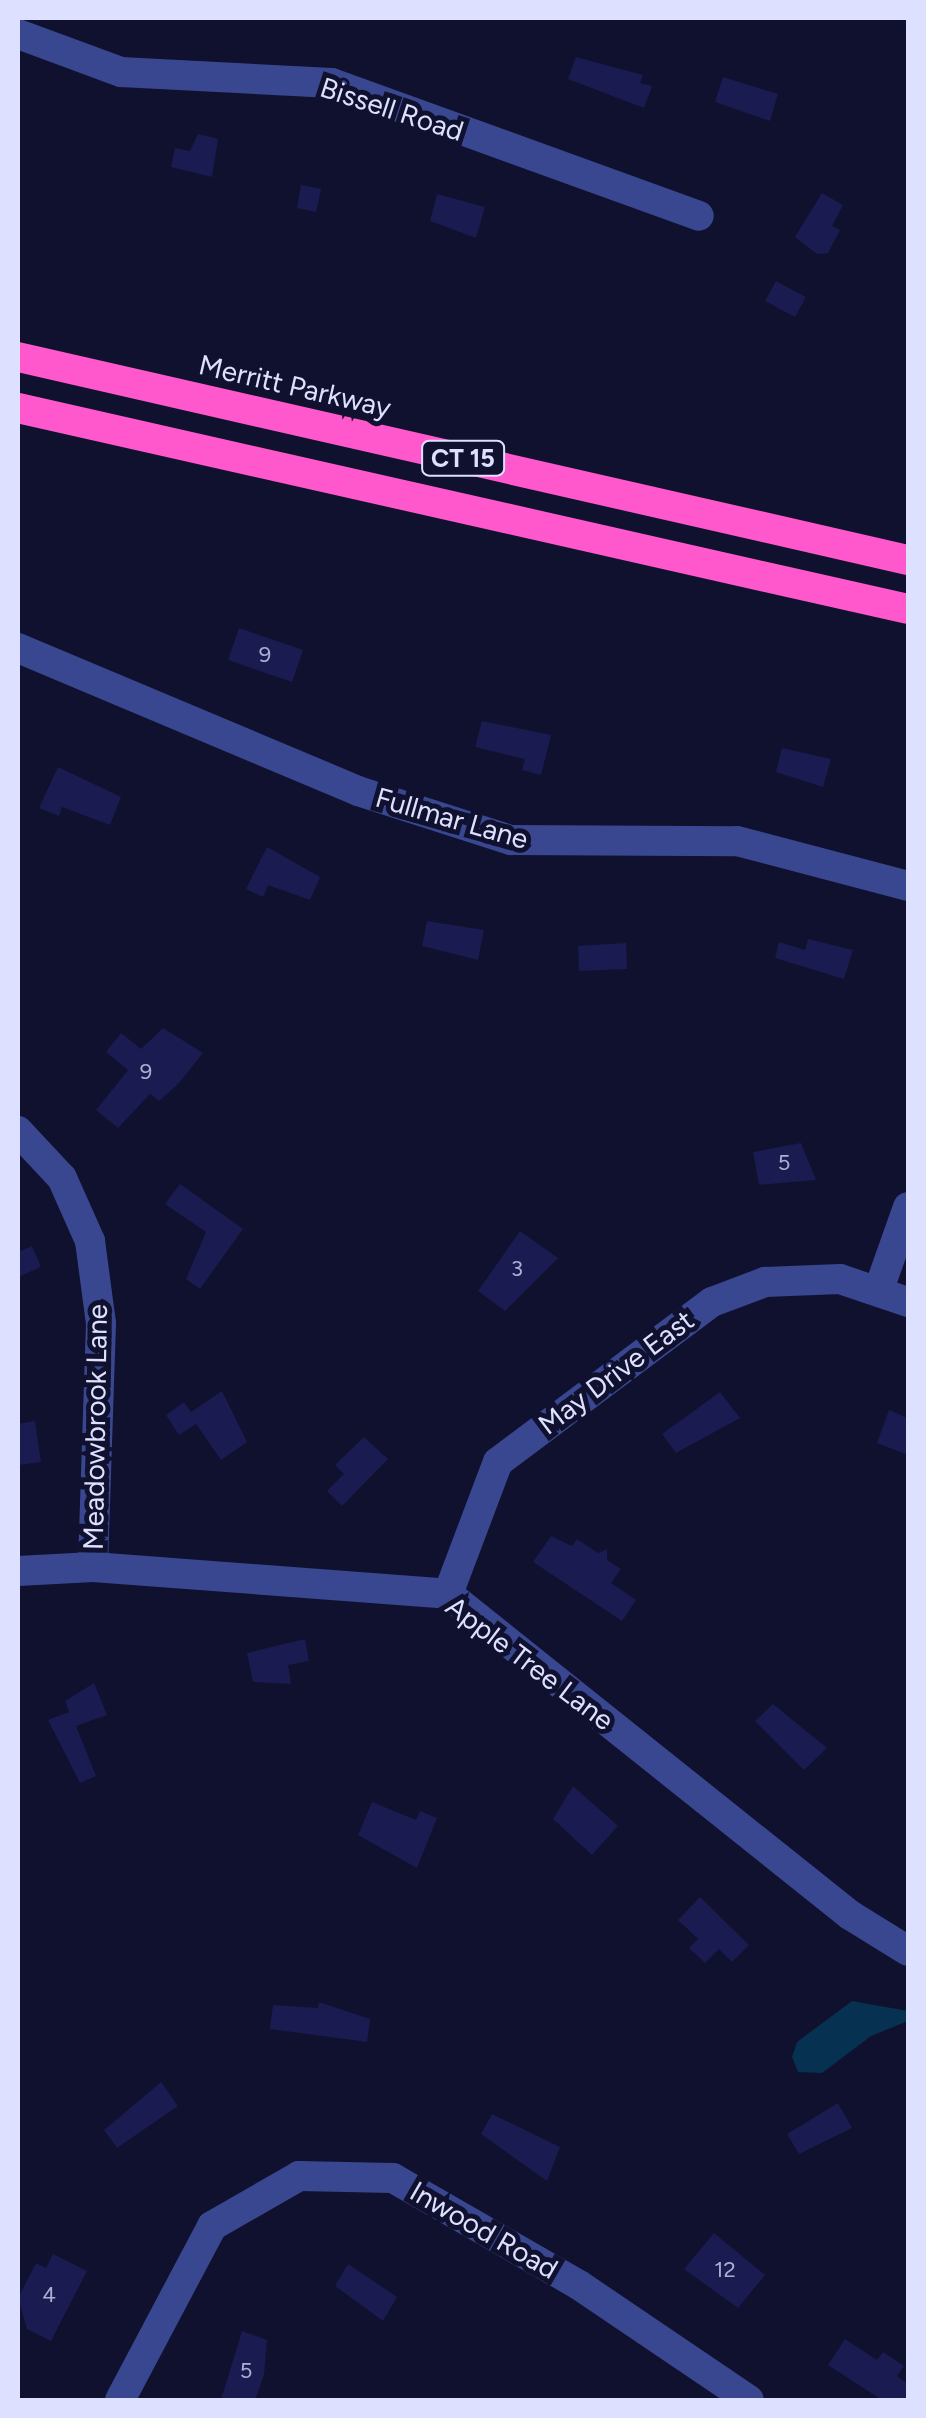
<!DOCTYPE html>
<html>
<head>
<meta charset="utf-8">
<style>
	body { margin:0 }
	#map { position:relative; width:926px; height:2418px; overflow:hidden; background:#10112e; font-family:Figtree,sans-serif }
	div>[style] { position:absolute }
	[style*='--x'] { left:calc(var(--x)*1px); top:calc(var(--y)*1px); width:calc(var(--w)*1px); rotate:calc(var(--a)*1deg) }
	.water>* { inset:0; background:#073150 }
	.building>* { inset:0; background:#1a1b50 }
	.minor>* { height:30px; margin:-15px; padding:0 15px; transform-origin:15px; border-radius:15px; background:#384790 }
	.highway>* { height:30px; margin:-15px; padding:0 15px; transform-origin:15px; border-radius:15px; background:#ff58cc }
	span { translate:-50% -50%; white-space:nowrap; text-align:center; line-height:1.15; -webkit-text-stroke:10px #10112e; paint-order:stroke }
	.number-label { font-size:22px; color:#acafd3 }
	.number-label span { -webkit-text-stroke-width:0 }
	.shield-label span { padding:2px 8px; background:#10112e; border:2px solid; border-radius:8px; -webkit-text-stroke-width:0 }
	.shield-label { font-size:25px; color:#dde0ff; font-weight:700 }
	.street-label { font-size:28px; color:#dde0ff }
	.frame { position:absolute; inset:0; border:20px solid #dde0ff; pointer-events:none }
</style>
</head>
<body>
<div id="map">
	<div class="water">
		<div style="clip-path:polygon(852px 2001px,908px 2011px,908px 2021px,871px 2036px,822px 2073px,798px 2072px,792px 2057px,797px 2042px)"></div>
	</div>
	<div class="building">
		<div style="clip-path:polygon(576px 57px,643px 75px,640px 83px,652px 86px,644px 108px,568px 79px)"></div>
		<div style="clip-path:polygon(723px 77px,778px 94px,770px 121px,715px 102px)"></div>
		<div style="clip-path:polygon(198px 134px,218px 139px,212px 177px,171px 167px,175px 148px,190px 151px)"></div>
		<div style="clip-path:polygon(301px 185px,321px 189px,316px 212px,297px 208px)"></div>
		<div style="clip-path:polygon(822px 193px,843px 205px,832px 226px,840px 230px,828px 253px,817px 254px,795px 237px)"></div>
		<div style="clip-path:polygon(437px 194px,485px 207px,476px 238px,430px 221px)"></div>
		<div style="clip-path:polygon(776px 281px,806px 297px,795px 317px,765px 301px)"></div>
		<div style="clip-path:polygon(239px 628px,303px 650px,292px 682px,228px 660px)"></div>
		<div style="clip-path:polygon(482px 721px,551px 735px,541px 775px,522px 770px,525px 759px,475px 747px)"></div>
		<div style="clip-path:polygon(782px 748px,831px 759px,823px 787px,776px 772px)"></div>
		<div style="clip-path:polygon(58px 767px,121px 797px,110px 825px,62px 807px,59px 816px,39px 808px)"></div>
		<div style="clip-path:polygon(267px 847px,320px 877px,310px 900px,268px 885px,263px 897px,246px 889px)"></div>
		<div style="clip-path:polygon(427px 921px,484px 930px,478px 960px,422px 946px)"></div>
		<div style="clip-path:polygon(808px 939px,853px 950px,844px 979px,775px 958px,779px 942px,805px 950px)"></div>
		<div style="clip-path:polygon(626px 943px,627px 969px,579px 971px,578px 946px)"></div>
		<div style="clip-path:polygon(163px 1028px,203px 1053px,179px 1083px,159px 1101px,150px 1094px,118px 1128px,96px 1110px,128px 1070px,106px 1052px,121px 1033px,141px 1049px)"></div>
		<div style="clip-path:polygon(801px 1143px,816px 1180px,759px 1185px,753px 1152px)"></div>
		<div style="clip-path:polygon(180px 1184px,243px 1229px,200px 1289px,186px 1279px,206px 1232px,165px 1204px)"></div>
		<div style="clip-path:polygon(520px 1231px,558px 1258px,505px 1311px,478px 1291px)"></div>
		<div style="clip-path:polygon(32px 1246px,41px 1267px,18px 1277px,18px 1252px)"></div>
		<div style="clip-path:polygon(222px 1391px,247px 1442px,221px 1460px,196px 1424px,179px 1435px,166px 1415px,184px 1402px,191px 1412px)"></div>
		<div style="clip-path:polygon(720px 1392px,740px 1418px,676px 1453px,662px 1434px)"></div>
		<div style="clip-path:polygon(889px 1410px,908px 1418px,908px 1455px,877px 1443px)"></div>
		<div style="clip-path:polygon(35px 1421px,41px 1462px,18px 1465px,18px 1424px)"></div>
		<div style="clip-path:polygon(364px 1437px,388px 1459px,342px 1506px,327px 1491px,344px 1474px,335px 1465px)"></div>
		<div style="clip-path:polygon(551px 1536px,572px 1546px,577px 1539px,598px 1553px,607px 1549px,607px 1560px,621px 1569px,611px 1583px,636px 1600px,622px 1621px,533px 1562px)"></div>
		<div style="clip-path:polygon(305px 1639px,309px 1661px,288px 1665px,291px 1684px,253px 1682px,247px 1653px)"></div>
		<div style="clip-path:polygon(94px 1683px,107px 1715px,76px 1726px,96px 1776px,80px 1783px,48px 1720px,69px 1712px,65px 1701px)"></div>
		<div style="clip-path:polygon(773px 1704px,827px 1748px,804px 1770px,755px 1721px)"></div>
		<div style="clip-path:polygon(573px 1786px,618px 1826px,592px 1855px,553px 1819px)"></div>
		<div style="clip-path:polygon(372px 1802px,416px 1820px,420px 1811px,437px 1818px,417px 1868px,358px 1835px)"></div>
		<div style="clip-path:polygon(700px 1897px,749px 1945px,732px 1962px,719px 1949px,705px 1963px,689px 1948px,698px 1939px,678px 1920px)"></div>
		<div style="clip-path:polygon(319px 2002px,370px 2019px,367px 2042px,270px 2029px,273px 2005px,318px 2008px)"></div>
		<div style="clip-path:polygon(161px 2082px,178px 2106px,117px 2148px,104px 2130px)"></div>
		<div style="clip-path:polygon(838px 2103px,852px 2128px,799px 2154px,787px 2134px)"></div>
		<div style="clip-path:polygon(492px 2114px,560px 2147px,547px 2181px,481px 2134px)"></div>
		<div style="clip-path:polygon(714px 2233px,765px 2275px,738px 2308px,684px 2269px)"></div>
		<div style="clip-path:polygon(53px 2254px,87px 2271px,51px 2341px,27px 2329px,18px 2298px,36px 2263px,46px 2268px)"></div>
		<div style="clip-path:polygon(348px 2264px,397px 2297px,383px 2321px,335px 2286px)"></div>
		<div style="clip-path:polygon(242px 2331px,267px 2340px,264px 2375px,255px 2400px,221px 2400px)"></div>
		<div style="clip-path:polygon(845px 2339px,877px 2360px,883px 2352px,904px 2366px,897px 2376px,908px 2384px,908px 2400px,882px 2400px,828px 2365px)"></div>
	</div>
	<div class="minor">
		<div style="--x:18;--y:34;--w:110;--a:20.3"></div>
		<div style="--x:121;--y:72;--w:211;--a:3"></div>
		<div style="--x:332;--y:83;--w:390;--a:19.9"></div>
		<div style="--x:18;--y:648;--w:369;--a:22.8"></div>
		<div style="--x:358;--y:791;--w:161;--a:17.8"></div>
		<div style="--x:511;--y:840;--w:226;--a:0.3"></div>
		<div style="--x:737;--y:841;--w:177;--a:14.7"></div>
		<div style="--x:18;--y:1131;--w:64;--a:46.9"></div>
		<div style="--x:62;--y:1178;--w:69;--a:66"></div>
		<div style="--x:90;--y:1241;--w:83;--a:82.4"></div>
		<div style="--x:101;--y:1323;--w:244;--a:91.9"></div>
		<div style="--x:879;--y:1289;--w:87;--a:-70.5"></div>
		<div style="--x:18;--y:1571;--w:75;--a:-3.1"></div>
		<div style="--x:93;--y:1567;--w:356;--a:4.3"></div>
		<div style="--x:448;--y:1594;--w:514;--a:38.61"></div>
		<div style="--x:850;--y:1915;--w:68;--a:31.8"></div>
		<div style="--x:448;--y:1594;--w:141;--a:-69.3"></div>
		<div style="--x:498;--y:1462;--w:267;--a:-36.8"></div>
		<div style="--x:712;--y:1302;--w:57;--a:-20.7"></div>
		<div style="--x:765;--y:1282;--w:75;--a:-2.3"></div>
		<div style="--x:840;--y:1279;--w:72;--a:18.7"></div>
		<div style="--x:120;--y:2400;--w:197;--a:-62.1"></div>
		<div style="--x:212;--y:2226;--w:100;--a:-29.9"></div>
		<div style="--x:299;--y:2176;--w:94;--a:1.2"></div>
		<div style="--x:393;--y:2178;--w:215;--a:29.9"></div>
		<div style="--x:579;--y:2285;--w:205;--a:34.1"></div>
	</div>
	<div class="highway">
		<div style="--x:18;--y:357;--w:913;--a:12.85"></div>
		<div style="--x:18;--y:408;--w:912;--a:12.73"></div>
	</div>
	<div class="number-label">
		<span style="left:265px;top:655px">9</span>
		<span style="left:146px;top:1072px">9</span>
		<span style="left:784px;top:1163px">5</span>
		<span style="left:517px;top:1269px">3</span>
		<span style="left:725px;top:2270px">12</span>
		<span style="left:49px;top:2295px">4</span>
		<span style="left:246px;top:2371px">5</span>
	</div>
	<div class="shield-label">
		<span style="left:463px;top:458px">CT 15</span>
	</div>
	<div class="street-label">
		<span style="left:392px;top:109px;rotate:18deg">Bissell Road</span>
		<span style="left:295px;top:386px;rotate:13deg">Merritt Parkway</span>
		<span style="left:452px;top:818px;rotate:16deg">Fullmar Lane</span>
		<span style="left:616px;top:1372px;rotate:-37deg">May Drive East</span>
		<span style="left:95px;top:1427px;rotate:-89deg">Meadowbrook Lane</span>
		<span style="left:530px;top:1663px;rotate:37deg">Apple Tree Lane</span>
		<span style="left:484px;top:2230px;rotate:30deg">Inwood Road</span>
	</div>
	<div class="frame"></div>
</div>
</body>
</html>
